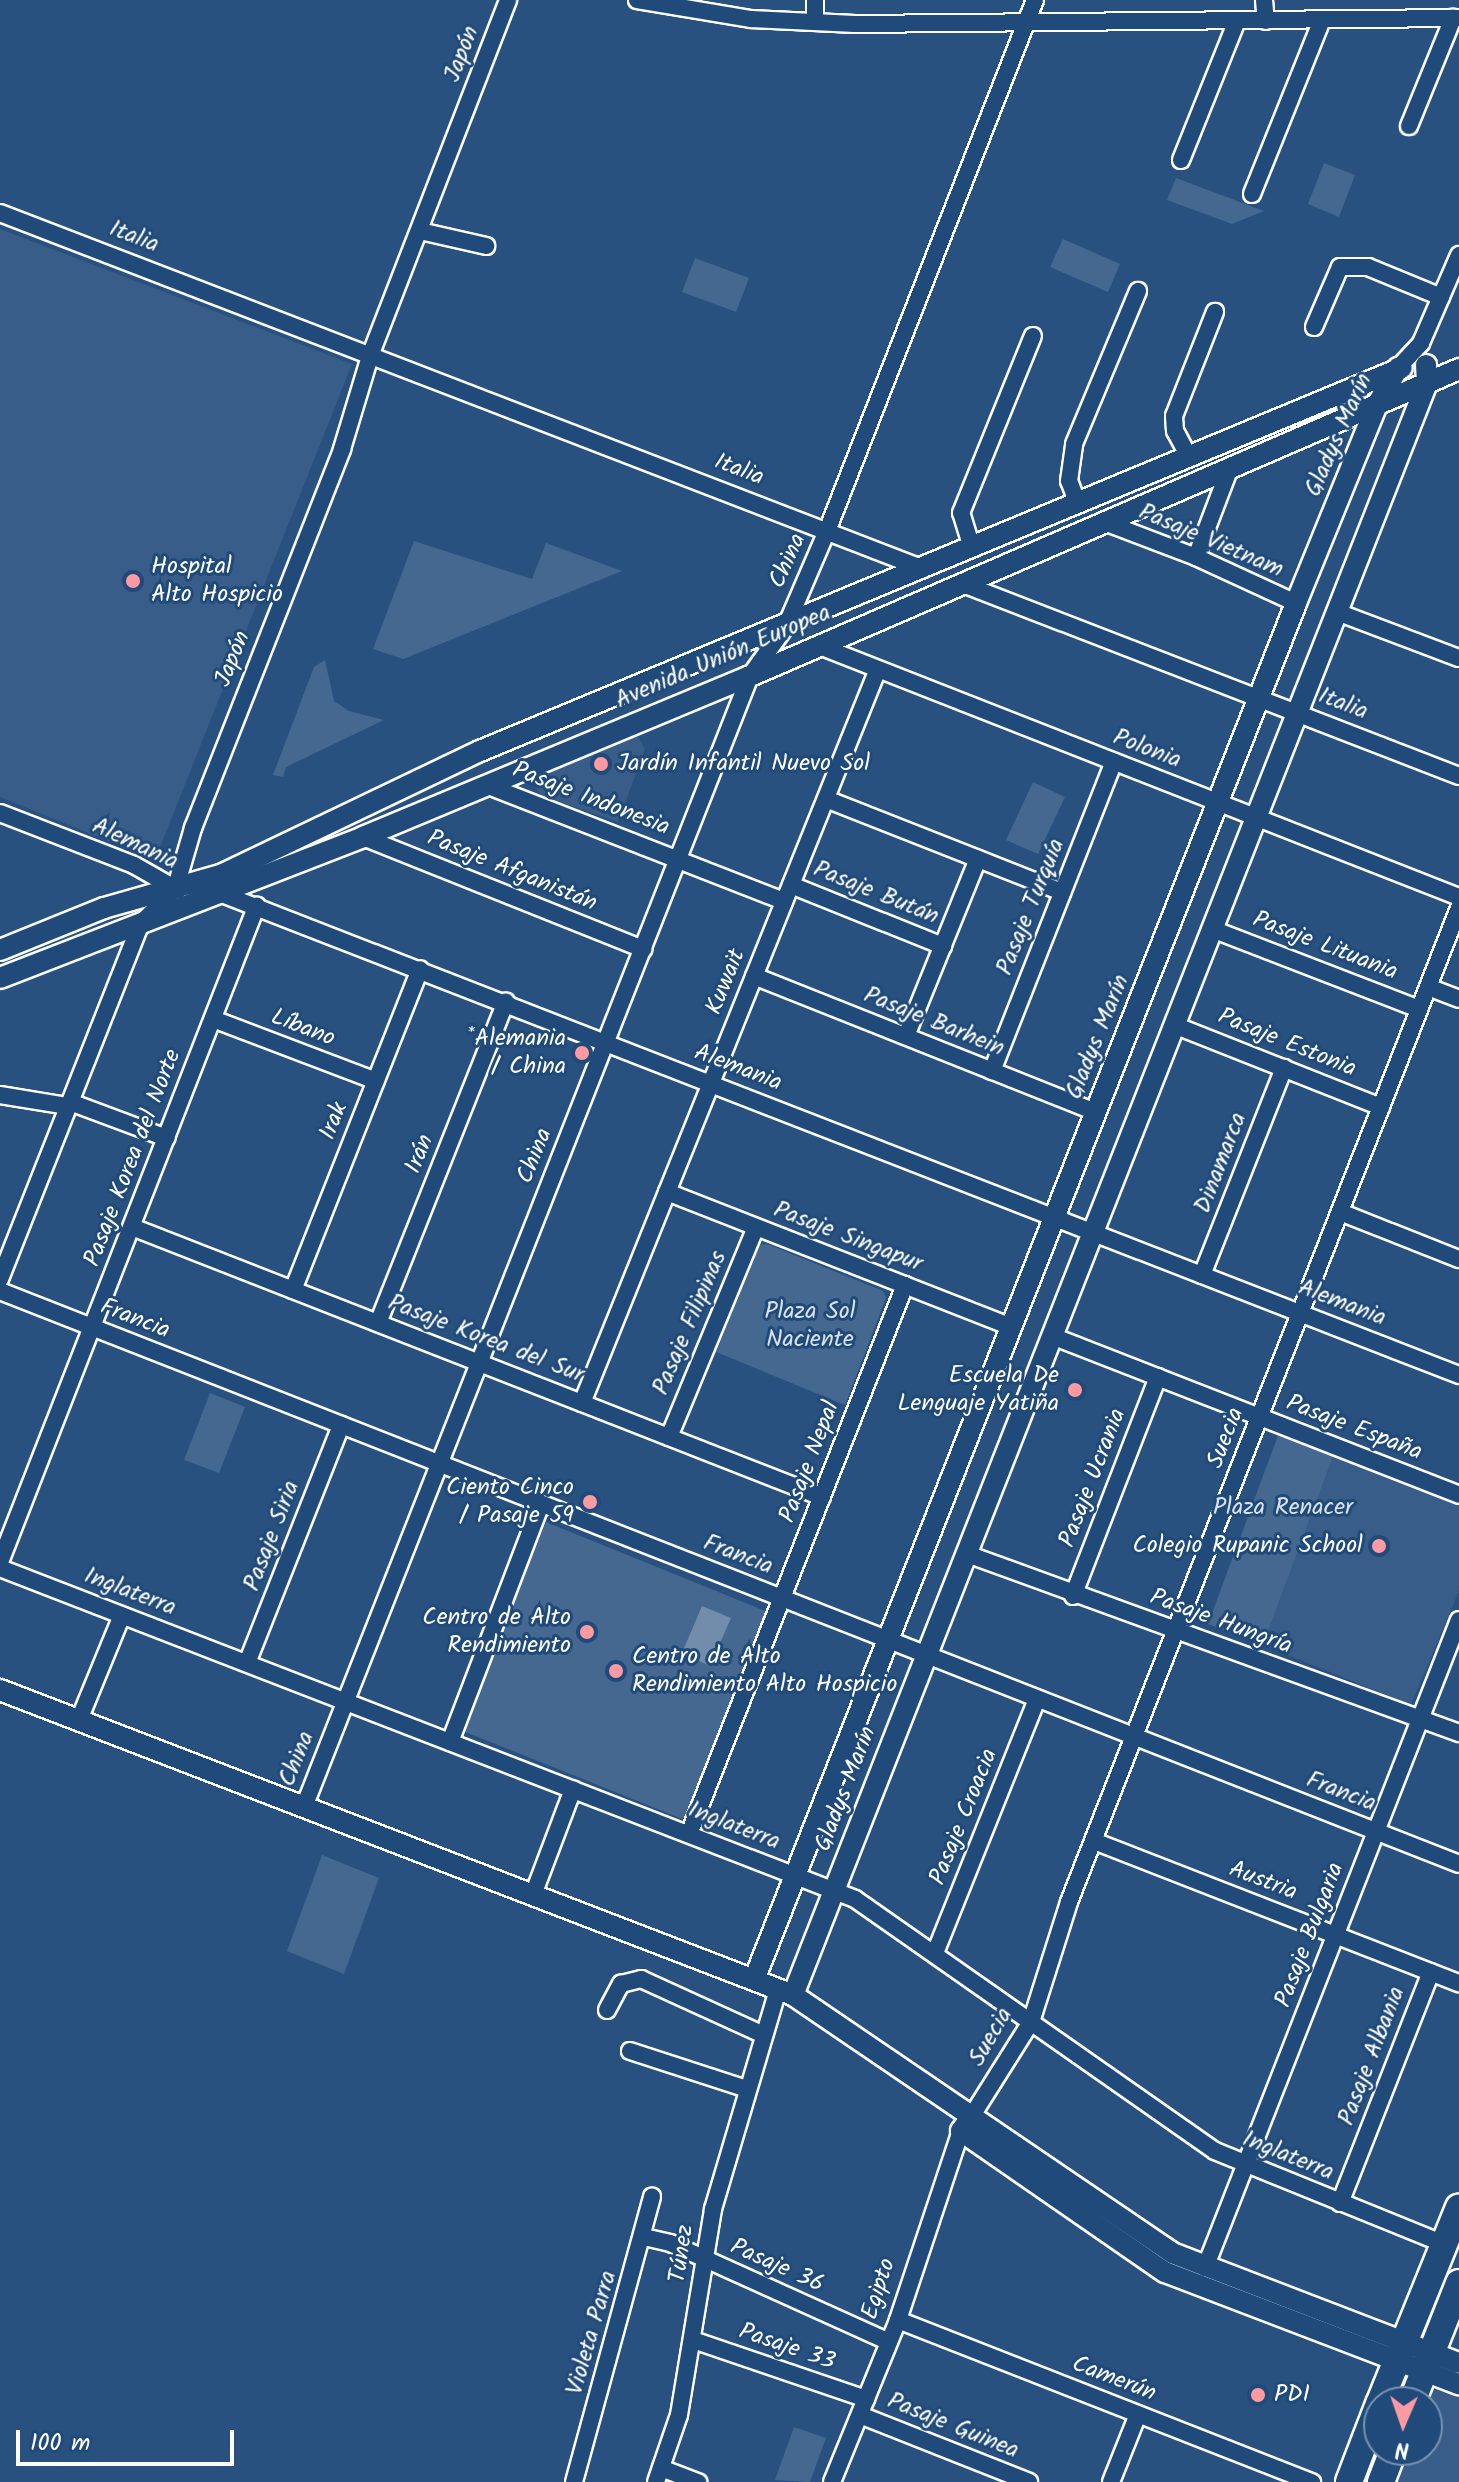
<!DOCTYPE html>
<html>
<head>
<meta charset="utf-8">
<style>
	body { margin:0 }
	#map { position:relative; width:1459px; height:2482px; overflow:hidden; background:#28517f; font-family:Kalam,sans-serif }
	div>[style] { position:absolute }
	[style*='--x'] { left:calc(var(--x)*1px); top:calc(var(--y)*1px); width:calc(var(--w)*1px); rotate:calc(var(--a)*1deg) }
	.built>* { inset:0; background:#375d88 }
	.green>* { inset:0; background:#446890 }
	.water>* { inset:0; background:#718dab }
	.roads { filter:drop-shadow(2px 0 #fff) drop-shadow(-2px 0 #fff) drop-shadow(0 2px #fff) drop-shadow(0 -2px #fff) }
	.minor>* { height:16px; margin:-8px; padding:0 8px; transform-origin:8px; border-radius:8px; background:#1f4a7a }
	.tertiary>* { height:20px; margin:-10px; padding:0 10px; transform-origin:10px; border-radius:10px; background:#1f4a7a }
	.primary>* { height:26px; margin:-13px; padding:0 13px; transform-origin:13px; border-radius:13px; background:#1f4a7a }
	.dots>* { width:22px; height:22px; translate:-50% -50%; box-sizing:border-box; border:4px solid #1f4a7a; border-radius:50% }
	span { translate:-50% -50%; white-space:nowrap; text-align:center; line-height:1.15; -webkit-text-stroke:6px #1f4a7a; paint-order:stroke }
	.street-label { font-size:24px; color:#fff }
	.poi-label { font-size:24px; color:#fff }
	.left { translate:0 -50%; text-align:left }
	.right { translate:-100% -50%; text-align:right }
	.park-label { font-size:24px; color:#dae1e9 }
	.north { position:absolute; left:1363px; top:2386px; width:80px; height:80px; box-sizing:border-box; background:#1f4a7a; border:2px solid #7992af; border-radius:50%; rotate:182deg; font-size:22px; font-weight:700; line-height:32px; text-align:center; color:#fff }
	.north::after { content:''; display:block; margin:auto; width:28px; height:36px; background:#ff9aa2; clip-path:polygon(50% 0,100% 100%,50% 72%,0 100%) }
	.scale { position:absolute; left:16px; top:2430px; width:218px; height:36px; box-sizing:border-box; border:4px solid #fff; border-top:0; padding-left:10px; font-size:24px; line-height:28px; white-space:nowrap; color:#fff; -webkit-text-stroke:6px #1f4a7a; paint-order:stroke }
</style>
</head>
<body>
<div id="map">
	<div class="built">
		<div style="clip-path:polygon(0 229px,352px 364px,155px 860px,0 797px)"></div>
		<div style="clip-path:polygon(635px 731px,645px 749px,618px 822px,541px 795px,530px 778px)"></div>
		<div style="clip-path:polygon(1334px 1454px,1459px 1501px,1459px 1591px,1411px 1705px,1263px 1645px)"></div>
		<div style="clip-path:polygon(1430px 2389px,1459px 2396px,1459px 2482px,1394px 2482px,1406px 2450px,1427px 2450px,1425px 2402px)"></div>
	</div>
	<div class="green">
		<div style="clip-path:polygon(1324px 163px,1355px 175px,1339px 217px,1308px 204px)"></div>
		<div style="clip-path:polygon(1176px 178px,1264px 211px,1232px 224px,1167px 200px)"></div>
		<div style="clip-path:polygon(1063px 239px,1120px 264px,1108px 292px,1050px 267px)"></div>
		<div style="clip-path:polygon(695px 258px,749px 278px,736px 312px,682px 292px)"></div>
		<div style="clip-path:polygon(414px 541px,532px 579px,546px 543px,622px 571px,403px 659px,373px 649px)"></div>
		<div style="clip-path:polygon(325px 660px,334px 701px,349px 711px,384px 720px,286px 767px,283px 777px,273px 775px,314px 667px)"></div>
		<div style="clip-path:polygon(1033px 782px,1065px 797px,1038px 854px,1006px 840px)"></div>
		<div style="clip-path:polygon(767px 1244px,883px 1291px,886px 1298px,845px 1405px,716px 1352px,760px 1245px)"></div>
		<div style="clip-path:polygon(210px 1393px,245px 1407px,219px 1473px,184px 1460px)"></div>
		<div style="clip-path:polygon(1279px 1433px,1334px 1454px,1263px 1645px,1208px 1624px)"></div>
		<div style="clip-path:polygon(546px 1522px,768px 1612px,685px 1820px,463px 1731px)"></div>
		<div style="clip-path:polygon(322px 1855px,379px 1878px,344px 1974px,287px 1951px)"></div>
		<div style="clip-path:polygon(794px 2427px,826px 2438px,810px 2482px,775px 2480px)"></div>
	</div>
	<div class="water">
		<div style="clip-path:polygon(702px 1606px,731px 1618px,710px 1666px,682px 1653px)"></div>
	</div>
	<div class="roads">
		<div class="minor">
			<div style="--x:637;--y:0;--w:116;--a:9.5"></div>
			<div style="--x:751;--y:19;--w:104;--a:2.8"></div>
			<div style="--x:855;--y:24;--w:604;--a:-0.57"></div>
			<div style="--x:815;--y:0;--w:22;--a:90"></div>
			<div style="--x:1264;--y:0;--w:21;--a:85"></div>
			<div style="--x:1409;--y:126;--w:117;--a:-67.8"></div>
			<div style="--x:1181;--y:160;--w:150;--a:-68.1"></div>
			<div style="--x:1252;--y:194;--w:188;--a:-68.1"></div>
			<div style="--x:0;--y:213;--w:990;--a:21.07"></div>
			<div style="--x:420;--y:231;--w:68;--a:12.8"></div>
			<div style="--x:1314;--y:327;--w:65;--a:-66.6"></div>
			<div style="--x:1340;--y:267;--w:28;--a:0"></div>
			<div style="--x:1368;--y:267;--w:79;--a:22.3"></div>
			<div style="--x:1398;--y:368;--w:34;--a:-47"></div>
			<div style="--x:1421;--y:343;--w:96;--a:-66.6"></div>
			<div style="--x:1189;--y:457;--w:30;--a:-118"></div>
			<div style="--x:1175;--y:431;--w:15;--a:-94"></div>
			<div style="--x:1174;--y:416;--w:112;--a:-68.5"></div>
			<div style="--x:1078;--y:504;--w:25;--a:-111"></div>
			<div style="--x:1069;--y:481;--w:37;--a:-82"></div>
			<div style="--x:1074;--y:444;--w:166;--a:-67.3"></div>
			<div style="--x:1107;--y:523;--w:95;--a:20.9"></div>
			<div style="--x:1196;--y:557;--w:110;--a:24.7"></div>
			<div style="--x:972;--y:548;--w:37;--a:-107"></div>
			<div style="--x:961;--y:513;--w:191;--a:-67.9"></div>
			<div style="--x:1196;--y:557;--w:93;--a:-69.2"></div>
			<div style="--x:963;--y:584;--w:532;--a:21.16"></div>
			<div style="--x:1337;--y:612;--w:130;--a:20.7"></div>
			<div style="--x:817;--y:645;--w:690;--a:21.43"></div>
			<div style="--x:486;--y:785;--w:320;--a:21.3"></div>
			<div style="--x:826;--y:799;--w:254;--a:21.5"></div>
			<div style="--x:0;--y:813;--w:144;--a:21.2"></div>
			<div style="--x:134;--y:865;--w:51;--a:29.6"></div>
			<div style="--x:363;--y:837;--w:302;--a:21.8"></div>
			<div style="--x:791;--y:885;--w:164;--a:21.9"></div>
			<div style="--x:217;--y:892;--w:1333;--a:21.25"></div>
			<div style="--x:1212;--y:929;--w:222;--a:21.1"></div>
			<div style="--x:754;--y:976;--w:368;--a:21.7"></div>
			<div style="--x:1428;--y:987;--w:33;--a:21"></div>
			<div style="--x:213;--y:1019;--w:174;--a:20.8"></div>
			<div style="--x:1174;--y:1025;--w:223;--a:21.6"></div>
			<div style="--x:906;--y:1036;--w:191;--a:-67.9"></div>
			<div style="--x:992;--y:1071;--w:332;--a:-68.5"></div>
			<div style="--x:0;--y:1095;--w:69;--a:9.2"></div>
			<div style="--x:70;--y:1102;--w:103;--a:20.4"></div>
			<div style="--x:667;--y:1192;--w:370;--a:21.4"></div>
			<div style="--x:1340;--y:1212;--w:128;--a:21.6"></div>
			<div style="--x:132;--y:1227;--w:741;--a:21.37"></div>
			<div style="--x:1202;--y:1275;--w:223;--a:-68.4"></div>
			<div style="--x:0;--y:1279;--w:383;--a:-68.4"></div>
			<div style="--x:141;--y:923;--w:47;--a:-44.1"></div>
			<div style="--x:175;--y:890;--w:65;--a:-73.8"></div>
			<div style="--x:193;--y:828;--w:407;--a:-68.5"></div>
			<div style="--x:342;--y:449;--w:97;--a:-73.2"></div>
			<div style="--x:370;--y:356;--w:382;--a:-68.8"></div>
			<div style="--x:293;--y:1290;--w:345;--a:-68.4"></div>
			<div style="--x:0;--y:1291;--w:1567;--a:21.44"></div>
			<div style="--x:378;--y:1323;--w:346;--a:-68.3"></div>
			<div style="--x:1052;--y:1336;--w:437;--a:21.3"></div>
			<div style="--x:582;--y:1403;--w:791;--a:-68.04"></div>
			<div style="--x:669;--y:1437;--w:227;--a:-67.5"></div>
			<div style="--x:967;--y:1554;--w:524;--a:19.99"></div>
			<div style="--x:0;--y:1562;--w:705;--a:-68.64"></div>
			<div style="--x:0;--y:1568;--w:917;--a:21.16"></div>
			<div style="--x:855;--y:1899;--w:439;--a:35"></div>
			<div style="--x:1215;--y:2151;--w:247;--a:22.1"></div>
			<div style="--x:1073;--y:1596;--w:235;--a:-68.8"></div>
			<div style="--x:247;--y:1663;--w:256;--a:-68.4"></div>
			<div style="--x:79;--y:1720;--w:113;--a:-67.7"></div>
			<div style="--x:450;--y:1742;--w:255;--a:-69.1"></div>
			<div style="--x:304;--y:1807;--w:1216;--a:-68.48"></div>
			<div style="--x:750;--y:676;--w:62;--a:-54.2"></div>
			<div style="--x:786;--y:626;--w:103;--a:-66.7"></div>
			<div style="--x:827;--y:531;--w:570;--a:-68.61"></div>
			<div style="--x:689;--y:1834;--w:590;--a:-68.52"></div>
			<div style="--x:1094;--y:1841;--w:392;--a:21.3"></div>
			<div style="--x:533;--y:1895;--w:113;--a:-69.3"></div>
			<div style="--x:935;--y:1953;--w:274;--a:-68.1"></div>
			<div style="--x:607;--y:2010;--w:30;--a:-62"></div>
			<div style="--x:621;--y:1984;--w:21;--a:-14"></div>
			<div style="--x:641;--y:1979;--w:135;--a:24.5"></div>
			<div style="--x:630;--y:2051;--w:123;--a:18"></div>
			<div style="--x:973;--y:2114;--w:109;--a:-57.8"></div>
			<div style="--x:1031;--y:2022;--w:126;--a:-72.4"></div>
			<div style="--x:1069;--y:1902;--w:1068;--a:-68.58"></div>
			<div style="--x:1340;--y:2203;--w:248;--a:-68.5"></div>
			<div style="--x:644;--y:2237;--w:27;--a:13"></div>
			<div style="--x:670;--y:2243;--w:240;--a:24.3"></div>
			<div style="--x:1205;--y:2268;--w:696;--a:-68.6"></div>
			<div style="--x:898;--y:2320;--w:445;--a:21.4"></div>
			<div style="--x:693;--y:2340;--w:183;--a:18.8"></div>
			<div style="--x:860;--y:2415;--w:182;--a:21.6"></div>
			<div style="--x:661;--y:2468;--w:40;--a:21"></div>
			<div style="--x:574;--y:2482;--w:296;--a:-74.7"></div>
			<div style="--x:656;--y:2482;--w:71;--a:-71.1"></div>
			<div style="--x:679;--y:2415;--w:209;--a:-80.6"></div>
			<div style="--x:713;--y:2209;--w:229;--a:-73.5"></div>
			<div style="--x:832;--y:2482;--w:175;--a:-67.8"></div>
			<div style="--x:898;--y:2320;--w:199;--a:-71.6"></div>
			<div style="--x:1111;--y:2482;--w:73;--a:-68.3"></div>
		</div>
		<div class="tertiary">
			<div style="--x:0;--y:950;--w:112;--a:-22"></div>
			<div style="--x:104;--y:908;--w:124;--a:-15.9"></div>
			<div style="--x:223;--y:874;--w:285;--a:-25.6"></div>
			<div style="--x:480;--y:751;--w:998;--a:-22.56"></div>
			<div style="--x:0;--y:978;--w:389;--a:-21.2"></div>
			<div style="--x:363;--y:837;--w:419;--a:-22.6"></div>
			<div style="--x:750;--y:676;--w:773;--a:-23.41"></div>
			<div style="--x:0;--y:1690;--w:850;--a:21.04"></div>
			<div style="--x:793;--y:1995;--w:458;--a:34.2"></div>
			<div style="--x:1172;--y:2253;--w:307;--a:21"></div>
			<div style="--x:754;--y:1980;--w:1480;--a:-68.51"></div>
			<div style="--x:1296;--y:603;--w:214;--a:-67.8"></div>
			<div style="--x:1377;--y:405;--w:43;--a:-60.4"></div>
			<div style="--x:793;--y:1995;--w:1732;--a:-68.53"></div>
			<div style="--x:1427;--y:383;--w:18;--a:-93"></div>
			<div style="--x:973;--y:2114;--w:21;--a:125"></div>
			<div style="--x:961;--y:2131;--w:248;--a:34.7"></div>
			<div style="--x:1165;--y:2272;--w:315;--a:20.9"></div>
		</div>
		<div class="primary">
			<div style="--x:1380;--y:2402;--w:210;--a:-67.9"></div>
			<div style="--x:1412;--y:2402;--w:128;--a:-68.4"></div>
			<div style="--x:1349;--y:2482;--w:84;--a:-69"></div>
			<div style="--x:1381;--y:2482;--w:34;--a:-69"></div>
		</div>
	</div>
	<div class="dots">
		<div style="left:133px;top:581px;background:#ff9aa2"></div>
		<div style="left:601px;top:764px;background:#ff9aa2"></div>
		<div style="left:582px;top:1053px;background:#ff9aa2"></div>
		<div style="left:1075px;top:1390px;background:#ff9aa2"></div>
		<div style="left:590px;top:1502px;background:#ff9aa2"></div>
		<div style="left:1379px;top:1546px;background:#ff9aa2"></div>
		<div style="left:587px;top:1632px;background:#ff9aa2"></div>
		<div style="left:616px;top:1671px;background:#ff9aa2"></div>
		<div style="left:1258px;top:2395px;background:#ff9aa2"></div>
	</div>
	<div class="street-label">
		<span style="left:462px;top:54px;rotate:-69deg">Japón</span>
		<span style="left:134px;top:237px;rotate:21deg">Italia</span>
		<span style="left:1339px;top:435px;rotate:-66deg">Gladys Marín</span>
		<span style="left:739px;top:470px;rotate:21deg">Italia</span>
		<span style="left:1211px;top:541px;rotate:23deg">Pasaje Vietnam</span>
		<span style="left:788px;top:561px;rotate:-66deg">China</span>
		<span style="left:723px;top:657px;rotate:-23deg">Avenida Unión Europea</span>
		<span style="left:233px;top:659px;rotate:-68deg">Japón</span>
		<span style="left:1343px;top:704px;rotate:21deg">Italia</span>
		<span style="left:1147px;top:749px;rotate:21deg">Polonia</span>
		<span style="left:591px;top:799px;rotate:21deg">Pasaje Indonesia</span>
		<span style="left:135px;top:844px;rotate:25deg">Alemania</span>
		<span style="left:512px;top:871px;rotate:22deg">Pasaje Afganistán</span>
		<span style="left:876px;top:893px;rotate:22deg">Pasaje Bután</span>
		<span style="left:1031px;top:907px;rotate:-68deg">Pasaje Turquía</span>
		<span style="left:1325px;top:946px;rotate:21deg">Pasaje Lituania</span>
		<span style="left:726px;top:982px;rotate:-68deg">Kuwait</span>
		<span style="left:934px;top:1022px;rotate:22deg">Pasaje Barhein</span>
		<span style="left:303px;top:1028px;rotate:21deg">Líbano</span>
		<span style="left:1098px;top:1037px;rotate:-68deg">Gladys Marín</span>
		<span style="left:1287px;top:1043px;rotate:22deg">Pasaje Estonia</span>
		<span style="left:738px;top:1068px;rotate:21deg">Alemania</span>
		<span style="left:334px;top:1121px;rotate:-68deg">Irak</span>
		<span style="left:420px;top:1154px;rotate:-68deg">Irán</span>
		<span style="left:535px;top:1156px;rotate:-68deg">China</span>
		<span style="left:133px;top:1158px;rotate:-69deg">Pasaje Korea del Norte</span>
		<span style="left:1221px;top:1163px;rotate:-69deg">Dinamarca</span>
		<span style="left:848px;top:1237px;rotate:21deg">Pasaje Singapur</span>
		<span style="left:1342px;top:1303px;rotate:21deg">Alemania</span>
		<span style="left:135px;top:1319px;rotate:21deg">Francia</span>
		<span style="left:690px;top:1323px;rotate:-67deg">Pasaje Filipinas</span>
		<span style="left:486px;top:1339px;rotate:21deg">Pasaje Korea del Sur</span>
		<span style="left:1354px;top:1428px;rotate:21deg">Pasaje España</span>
		<span style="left:1226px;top:1438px;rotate:-69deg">Suecia</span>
		<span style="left:810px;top:1462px;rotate:-69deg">Pasaje Nepal</span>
		<span style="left:1093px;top:1478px;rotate:-69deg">Pasaje Ucrania</span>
		<span style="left:272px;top:1536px;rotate:-69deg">Pasaje Siria</span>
		<span style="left:738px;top:1555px;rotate:21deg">Francia</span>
		<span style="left:130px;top:1592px;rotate:21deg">Inglaterra</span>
		<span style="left:1221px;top:1622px;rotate:20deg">Pasaje Hungría</span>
		<span style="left:297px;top:1759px;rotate:-68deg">China</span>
		<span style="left:846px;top:1789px;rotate:-69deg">Gladys Marín</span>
		<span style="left:1341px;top:1792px;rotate:21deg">Francia</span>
		<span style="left:964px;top:1817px;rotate:-68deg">Pasaje Croacia</span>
		<span style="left:734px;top:1826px;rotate:21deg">Inglaterra</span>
		<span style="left:1263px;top:1881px;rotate:21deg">Austria</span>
		<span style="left:1310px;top:1935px;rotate:-69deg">Pasaje Bulgaria</span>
		<span style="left:991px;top:2037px;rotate:-60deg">Suecia</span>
		<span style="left:1372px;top:2056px;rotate:-69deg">Pasaje Albania</span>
		<span style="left:1288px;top:2156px;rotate:22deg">Inglaterra</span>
		<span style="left:682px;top:2254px;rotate:-82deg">Túnez</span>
		<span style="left:777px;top:2266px;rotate:24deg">Pasaje 36</span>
		<span style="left:879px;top:2289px;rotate:-72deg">Egipto</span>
		<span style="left:592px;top:2333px;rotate:-74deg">Violeta Parra</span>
		<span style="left:787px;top:2347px;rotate:19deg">Pasaje 33</span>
		<span style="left:1114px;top:2379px;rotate:21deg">Camerún</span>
		<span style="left:953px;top:2426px;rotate:22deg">Pasaje Guinea</span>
	</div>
	<div class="poi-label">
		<span class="left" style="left:151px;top:581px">Hospital<br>Alto Hospicio</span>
		<span class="left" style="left:617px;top:764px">Jardín Infantil Nuevo Sol</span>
		<span class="right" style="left:566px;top:1053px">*Alemania<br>/ China</span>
		<span class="right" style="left:1059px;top:1390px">Escuela De<br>Lenguaje Yatiña</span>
		<span class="right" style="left:574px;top:1502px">Ciento Cinco<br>/ Pasaje 59</span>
		<span class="right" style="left:1363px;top:1546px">Colegio Rupanic School</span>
		<span class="right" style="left:571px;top:1632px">Centro de Alto<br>Rendimiento</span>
		<span class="left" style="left:632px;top:1671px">Centro de Alto<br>Rendimiento Alto Hospicio</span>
		<span class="left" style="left:1274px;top:2395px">PDI</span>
	</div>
	<div class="park-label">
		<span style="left:810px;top:1326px">Plaza Sol<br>Naciente</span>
		<span style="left:1283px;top:1508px">Plaza Renacer</span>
	</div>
	<div class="north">N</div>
	<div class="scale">100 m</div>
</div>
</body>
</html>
